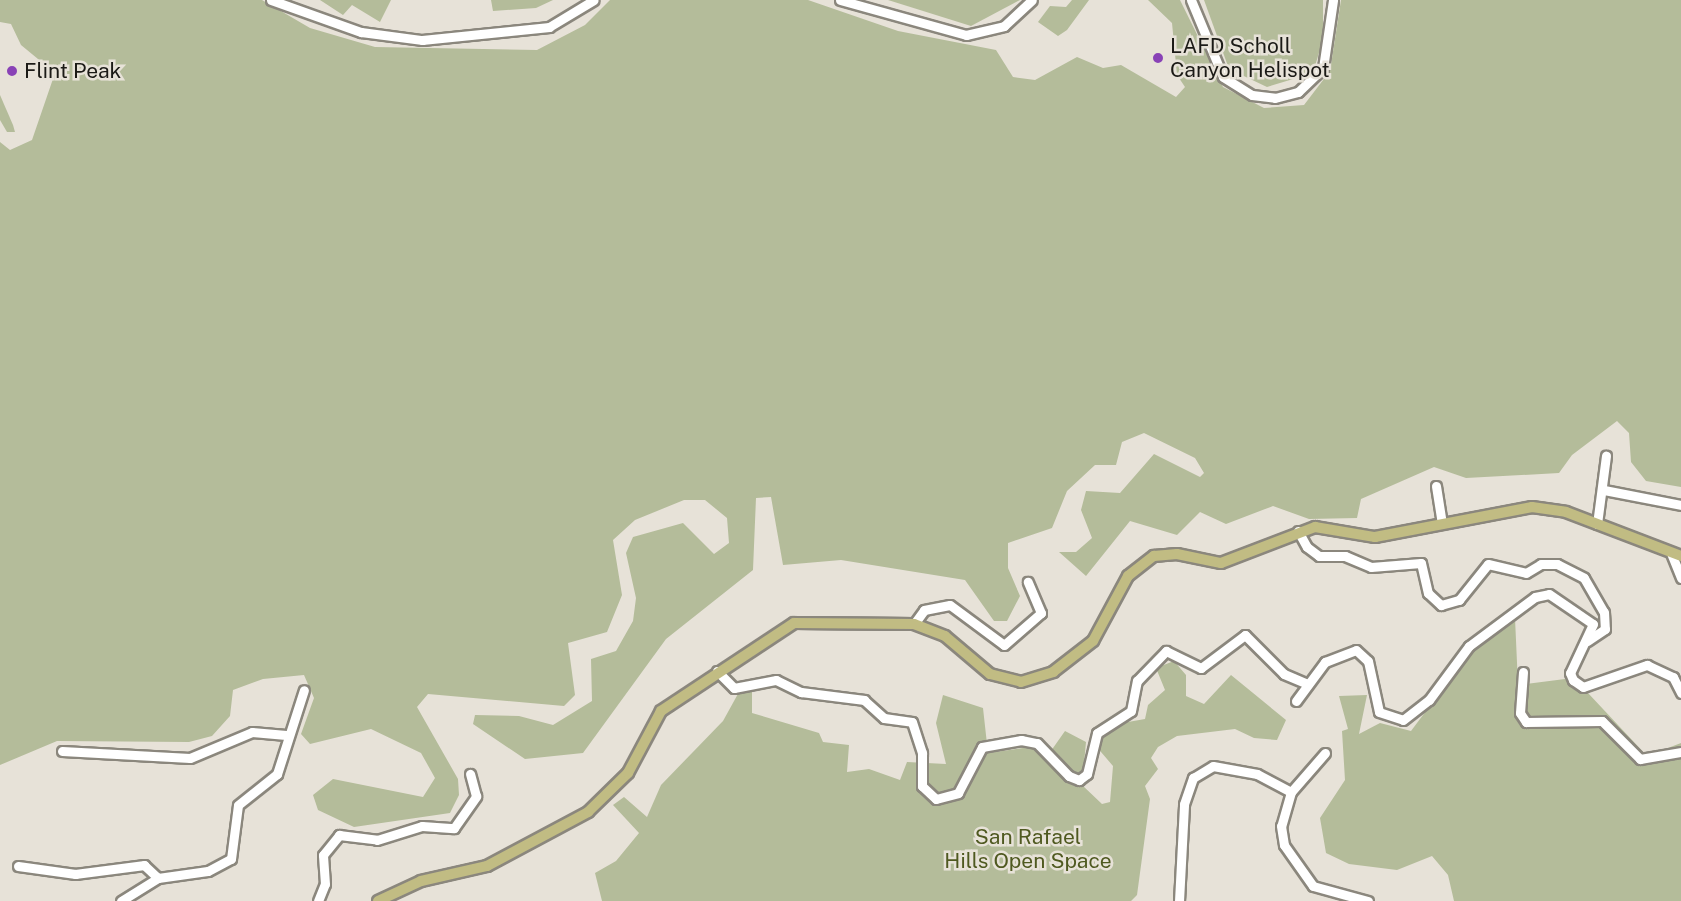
<!DOCTYPE html>
<html>
<head>
<meta charset="utf-8">
<style>
	body { margin:0 }
	#map { position:relative; width:1681px; height:901px; overflow:hidden; background:#e7e2d8; font-family:"Public Sans",sans-serif }
	div>[style] { position:absolute }
	[style*='--x'] { left:calc(var(--x)*1px); top:calc(var(--y)*1px); width:calc(var(--w)*1px); rotate:calc(var(--a)*1deg) }
	.green>* { inset:0; background:#b4bc9a }
	.roads { filter:drop-shadow(2px 0 #8b877d) drop-shadow(-2px 0 #8b877d) drop-shadow(0 2px #8b877d) drop-shadow(0 -2px #8b877d) }
	.minor>* { height:9px; margin:-4.5px; padding:0 4.5px; transform-origin:4.5px; border-radius:4.5px; background:#fff }
	.major>* { height:10px; margin:-5px; padding:0 5px; transform-origin:5px; border-radius:5px; background:#c1bc83 }
	.dots>* { width:16px; height:16px; translate:-50% -50%; box-sizing:border-box; border:3px solid #e7e2d8; border-radius:50% }
	span { translate:-50% -50%; white-space:nowrap; text-align:center; line-height:1.15; -webkit-text-stroke:5px #e7e2d8; paint-order:stroke }
	.poi-label { font-size:21px; color:#1b1a16 }
	.left { translate:0 -50%; text-align:left }
	.park-label { font-size:21px; color:#4f5920 }
</style>
</head>
<body>
<div id="map">
	<div class="green">
		<div style="clip-path:polygon(0 0,262px 0,310px 28px,375px 47px,537px 50px,585px 25px,610px 0,808px 0,898px 31px,996px 50px,1013px 77px,1035px 80px,1077px 57px,1103px 68px,1121px 65px,1176px 97px,1185px 87px,1177px 75px,1172px 23px,1148px 0,1180px 0,1223px 87px,1264px 108px,1304px 105px,1330px 71px,1341px 0,1681px 0,1681px 487px,1646px 481px,1631px 462px,1629px 433px,1617px 421px,1572px 455px,1559px 473px,1466px 478px,1434px 467px,1361px 499px,1357px 518px,1309px 519px,1273px 506px,1226px 524px,1200px 512px,1177px 535px,1130px 521px,1086px 576px,1059px 552px,1076px 552px,1092px 538px,1081px 510px,1086px 491px,1120px 493px,1154px 454px,1200px 477px,1204px 473px,1195px 458px,1144px 433px,1122px 442px,1116px 465px,1095px 465px,1067px 491px,1052px 528px,1008px 543px,1008px 568px,1020px 596px,1007px 621px,994px 621px,965px 580px,841px 560px,783px 565px,771px 497px,756px 498px,753px 570px,666px 639px,583px 753px,525px 759px,473px 724px,475px 715px,519px 716px,553px 725px,592px 701px,591px 659px,616px 651px,633px 621px,636px 598px,626px 553px,633px 537px,683px 523px,714px 554px,729px 543px,727px 518px,705px 500px,684px 500px,635px 520px,613px 540px,622px 595px,607px 632px,568px 643px,575px 695px,564px 706px,428px 694px,417px 707px,458px 779px,459px 795px,450px 813px,354px 827px,318px 810px,313px 795px,333px 779px,423px 797px,435px 778px,421px 753px,371px 729px,310px 744px,301px 734px,314px 698px,304px 675px,263px 679px,233px 690px,230px 716px,212px 736px,189px 742px,57px 741px,0 765px,0 142px,10px 150px,32px 140px,55px 73px,21px 45px,11px 24px,0 22px)"></div>
		<div style="clip-path:polygon(320px 0,391px 0,380px 22px,352px 5px,343px 15px)"></div>
		<div style="clip-path:polygon(491px 0,553px 0,536px 8px,493px 11px)"></div>
		<div style="clip-path:polygon(888px 0,1020px 0,971px 26px)"></div>
		<div style="clip-path:polygon(1072px 0,1089px 0,1067px 30px,1058px 36px,1038px 22px,1050px 6px,1066px 7px)"></div>
		<div style="clip-path:polygon(1204px 0,1323px 0,1323px 39px,1313px 73px,1267px 87px,1229px 69px)"></div>
		<div style="clip-path:polygon(0 95px,13px 125px,15px 132px,7px 132px,0 120px)"></div>
		<div style="clip-path:polygon(1515px 618px,1518px 685px,1565px 679px,1588px 693px,1647px 756px,1681px 743px,1681px 901px,1454px 901px,1448px 875px,1432px 856px,1397px 870px,1349px 864px,1326px 853px,1320px 818px,1345px 780px,1342px 731px,1348px 729px,1339px 696px,1367px 695px,1359px 734px,1380px 723px,1411px 731px,1471px 651px)"></div>
		<div style="clip-path:polygon(1174px 661px,1186px 675px,1186px 696px,1204px 704px,1231px 675px,1286px 720px,1277px 740px,1254px 738px,1235px 729px,1177px 736px,1158px 747px,1151px 758px,1158px 769px,1145px 786px,1150px 799px,1137px 895px,1131px 901px,602px 901px,595px 873px,616px 861px,639px 833px,613px 805px,624px 797px,647px 817px,661px 785px,723px 721px,739px 692px,752px 692px,752px 713px,819px 733px,823px 742px,849px 745px,847px 772px,869px 769px,900px 780px,907px 762px,946px 764px,936px 723px,943px 695px,983px 708px,988px 753px,1030px 747px,1046px 758px,1065px 731px,1086px 742px,1082px 785px,1102px 804px,1110px 802px,1113px 766px,1095px 745px,1111px 725px,1145px 719px,1148px 705px,1165px 690px,1156px 668px)"></div>
	</div>
	<div class="roads">
		<div class="minor">
			<div style="--x:271;--y:0;--w:96;--a:19.6"></div>
			<div style="--x:361;--y:32;--w:62;--a:7.5"></div>
			<div style="--x:422;--y:40;--w:128;--a:-5.8"></div>
			<div style="--x:549;--y:27;--w:52;--a:-31"></div>
			<div style="--x:840;--y:0;--w:131;--a:15.5"></div>
			<div style="--x:966;--y:35;--w:39;--a:-13"></div>
			<div style="--x:1004;--y:26;--w:38;--a:-43"></div>
			<div style="--x:1191;--y:0;--w:83;--a:67.4"></div>
			<div style="--x:1223;--y:77;--w:34;--a:32"></div>
			<div style="--x:1252;--y:95;--w:23;--a:7"></div>
			<div style="--x:1275;--y:98;--w:24;--a:-15"></div>
			<div style="--x:1298;--y:92;--w:35;--a:-44"></div>
			<div style="--x:1323;--y:68;--w:69;--a:-81.6"></div>
			<div style="--x:1436;--y:486;--w:37;--a:81"></div>
			<div style="--x:1604;--y:490;--w:78;--a:11"></div>
			<div style="--x:1597;--y:524;--w:69;--a:-82.5"></div>
			<div style="--x:1298;--y:531;--w:18;--a:61"></div>
			<div style="--x:1307;--y:547;--w:15;--a:37"></div>
			<div style="--x:1319;--y:556;--w:26;--a:0"></div>
			<div style="--x:1345;--y:556;--w:28;--a:23"></div>
			<div style="--x:1371;--y:567;--w:50;--a:-4.6"></div>
			<div style="--x:1421;--y:563;--w:31;--a:77"></div>
			<div style="--x:1428;--y:593;--w:18;--a:43"></div>
			<div style="--x:1441;--y:605;--w:19;--a:-16"></div>
			<div style="--x:1459;--y:600;--w:46;--a:-51.1"></div>
			<div style="--x:1488;--y:564;--w:39;--a:13"></div>
			<div style="--x:1526;--y:573;--w:17;--a:-31"></div>
			<div style="--x:1541;--y:564;--w:16;--a:0"></div>
			<div style="--x:1557;--y:564;--w:30;--a:27"></div>
			<div style="--x:1584;--y:578;--w:39;--a:60"></div>
			<div style="--x:1604;--y:612;--w:17;--a:87"></div>
			<div style="--x:1605;--y:629;--w:22;--a:146"></div>
			<div style="--x:1671;--y:553;--w:27;--a:68"></div>
			<div style="--x:914;--y:624;--w:17;--a:-54"></div>
			<div style="--x:924;--y:610;--w:26;--a:-11"></div>
			<div style="--x:950;--y:605;--w:67;--a:36.5"></div>
			<div style="--x:1004;--y:645;--w:49;--a:-40.9"></div>
			<div style="--x:1041;--y:613;--w:34;--a:-113"></div>
			<div style="--x:717;--y:671;--w:24;--a:45"></div>
			<div style="--x:734;--y:688;--w:43;--a:-10.8"></div>
			<div style="--x:776;--y:680;--w:28;--a:26"></div>
			<div style="--x:801;--y:692;--w:64;--a:7.2"></div>
			<div style="--x:864;--y:700;--w:27;--a:42"></div>
			<div style="--x:884;--y:718;--w:28;--a:8"></div>
			<div style="--x:912;--y:722;--w:33;--a:72"></div>
			<div style="--x:922;--y:753;--w:33;--a:90"></div>
			<div style="--x:922;--y:786;--w:19;--a:43"></div>
			<div style="--x:936;--y:799;--w:23;--a:-15"></div>
			<div style="--x:958;--y:793;--w:52;--a:-62.4"></div>
			<div style="--x:982;--y:747;--w:40;--a:-10"></div>
			<div style="--x:1021;--y:740;--w:16;--a:11"></div>
			<div style="--x:1037;--y:743;--w:46;--a:45.9"></div>
			<div style="--x:1069;--y:776;--w:11;--a:22"></div>
			<div style="--x:1079;--y:780;--w:10;--a:-37"></div>
			<div style="--x:1087;--y:774;--w:42;--a:-76.3"></div>
			<div style="--x:1097;--y:733;--w:40;--a:-32.9"></div>
			<div style="--x:1131;--y:711;--w:31;--a:-79"></div>
			<div style="--x:1137;--y:681;--w:42;--a:-46"></div>
			<div style="--x:1166;--y:651;--w:39;--a:26"></div>
			<div style="--x:1201;--y:668;--w:55;--a:-36.9"></div>
			<div style="--x:1245;--y:635;--w:55;--a:45"></div>
			<div style="--x:1284;--y:674;--w:26;--a:23"></div>
			<div style="--x:1523;--y:672;--w:41;--a:94.2"></div>
			<div style="--x:1520;--y:713;--w:11;--a:56"></div>
			<div style="--x:1526;--y:722;--w:76;--a:-0.8"></div>
			<div style="--x:1602;--y:721;--w:54;--a:45"></div>
			<div style="--x:1640;--y:759;--w:42;--a:-9.7"></div>
			<div style="--x:1296;--y:701;--w:49;--a:-53.4"></div>
			<div style="--x:1325;--y:662;--w:33;--a:-21"></div>
			<div style="--x:1356;--y:650;--w:16;--a:43"></div>
			<div style="--x:1368;--y:661;--w:52;--a:77.8"></div>
			<div style="--x:1379;--y:712;--w:25;--a:18"></div>
			<div style="--x:1403;--y:720;--w:33;--a:-38"></div>
			<div style="--x:1429;--y:700;--w:67;--a:-53.5"></div>
			<div style="--x:1469;--y:646;--w:82;--a:-36.6"></div>
			<div style="--x:1535;--y:597;--w:14;--a:-12"></div>
			<div style="--x:1549;--y:594;--w:53;--a:34.3"></div>
			<div style="--x:1593;--y:624;--w:54;--a:115.1"></div>
			<div style="--x:1570;--y:673;--w:8;--a:67"></div>
			<div style="--x:1573;--y:680;--w:12;--a:35"></div>
			<div style="--x:1583;--y:687;--w:68;--a:-19"></div>
			<div style="--x:1647;--y:665;--w:29;--a:25"></div>
			<div style="--x:1673;--y:677;--w:18;--a:63"></div>
			<div style="--x:62;--y:751;--w:128;--a:3.1"></div>
			<div style="--x:190;--y:758;--w:67;--a:-22.8"></div>
			<div style="--x:252;--y:732;--w:37;--a:5"></div>
			<div style="--x:1325;--y:753;--w:52;--a:131.1"></div>
			<div style="--x:1291;--y:792;--w:35;--a:106"></div>
			<div style="--x:1281;--y:826;--w:19;--a:81"></div>
			<div style="--x:1284;--y:845;--w:50;--a:54.7"></div>
			<div style="--x:1313;--y:886;--w:57;--a:15.3"></div>
			<div style="--x:18;--y:866;--w:58;--a:8"></div>
			<div style="--x:75;--y:874;--w:70;--a:-7.4"></div>
			<div style="--x:144;--y:865;--w:19;--a:43"></div>
			<div style="--x:121;--y:901;--w:44;--a:-31.9"></div>
			<div style="--x:158;--y:878;--w:50;--a:-8"></div>
			<div style="--x:208;--y:871;--w:26;--a:-28"></div>
			<div style="--x:231;--y:859;--w:54;--a:-82.6"></div>
			<div style="--x:238;--y:805;--w:50;--a:-38.5"></div>
			<div style="--x:277;--y:774;--w:88;--a:-72.2"></div>
			<div style="--x:318;--y:901;--w:18;--a:-68"></div>
			<div style="--x:325;--y:884;--w:29;--a:-94"></div>
			<div style="--x:323;--y:855;--w:26;--a:-51"></div>
			<div style="--x:339;--y:835;--w:38;--a:7"></div>
			<div style="--x:377;--y:840;--w:47;--a:-17.3"></div>
			<div style="--x:422;--y:826;--w:32;--a:4"></div>
			<div style="--x:454;--y:828;--w:39;--a:-55"></div>
			<div style="--x:476;--y:796;--w:23;--a:-105"></div>
			<div style="--x:1179;--y:901;--w:97;--a:-87"></div>
			<div style="--x:1184;--y:804;--w:28;--a:-71"></div>
			<div style="--x:1193;--y:778;--w:23;--a:-31"></div>
			<div style="--x:1213;--y:766;--w:45;--a:10.3"></div>
			<div style="--x:1257;--y:774;--w:38;--a:28"></div>
		</div>
		<div class="major">
			<div style="--x:378;--y:901;--w:47;--a:-24.9"></div>
			<div style="--x:421;--y:881;--w:68;--a:-12.8"></div>
			<div style="--x:487;--y:866;--w:115;--a:-28.1"></div>
			<div style="--x:588;--y:812;--w:56;--a:-44.3"></div>
			<div style="--x:628;--y:773;--w:70;--a:-62"></div>
			<div style="--x:661;--y:711;--w:159;--a:-33.5"></div>
			<div style="--x:794;--y:623;--w:120;--a:0.5"></div>
			<div style="--x:914;--y:624;--w:33;--a:21"></div>
			<div style="--x:945;--y:636;--w:59;--a:40.2"></div>
			<div style="--x:990;--y:674;--w:32;--a:14"></div>
			<div style="--x:1021;--y:682;--w:34;--a:-17"></div>
			<div style="--x:1053;--y:672;--w:51;--a:-37.8"></div>
			<div style="--x:1093;--y:641;--w:74;--a:-61.7"></div>
			<div style="--x:1128;--y:576;--w:33;--a:-38"></div>
			<div style="--x:1154;--y:556;--w:23;--a:-5"></div>
			<div style="--x:1177;--y:554;--w:45;--a:11.6"></div>
			<div style="--x:1221;--y:563;--w:101;--a:-21"></div>
			<div style="--x:1315;--y:527;--w:61;--a:9.5"></div>
			<div style="--x:1375;--y:537;--w:160;--a:-10.8"></div>
			<div style="--x:1532;--y:507;--w:34;--a:8"></div>
			<div style="--x:1566;--y:512;--w:123;--a:20.9"></div>
		</div>
	</div>
	<div class="dots">
		<div style="left:1158px;top:58px;background:#8942b6"></div>
		<div style="left:12px;top:71px;background:#8942b6"></div>
	</div>
	<div class="poi-label">
		<span class="left" style="left:1170px;top:58px">LAFD Scholl<br>Canyon Helispot</span>
		<span class="left" style="left:24px;top:71px">Flint Peak</span>
	</div>
	<div class="park-label">
		<span style="left:1028px;top:849px">San Rafael<br>Hills Open Space</span>
	</div>
</div>
</body>
</html>
